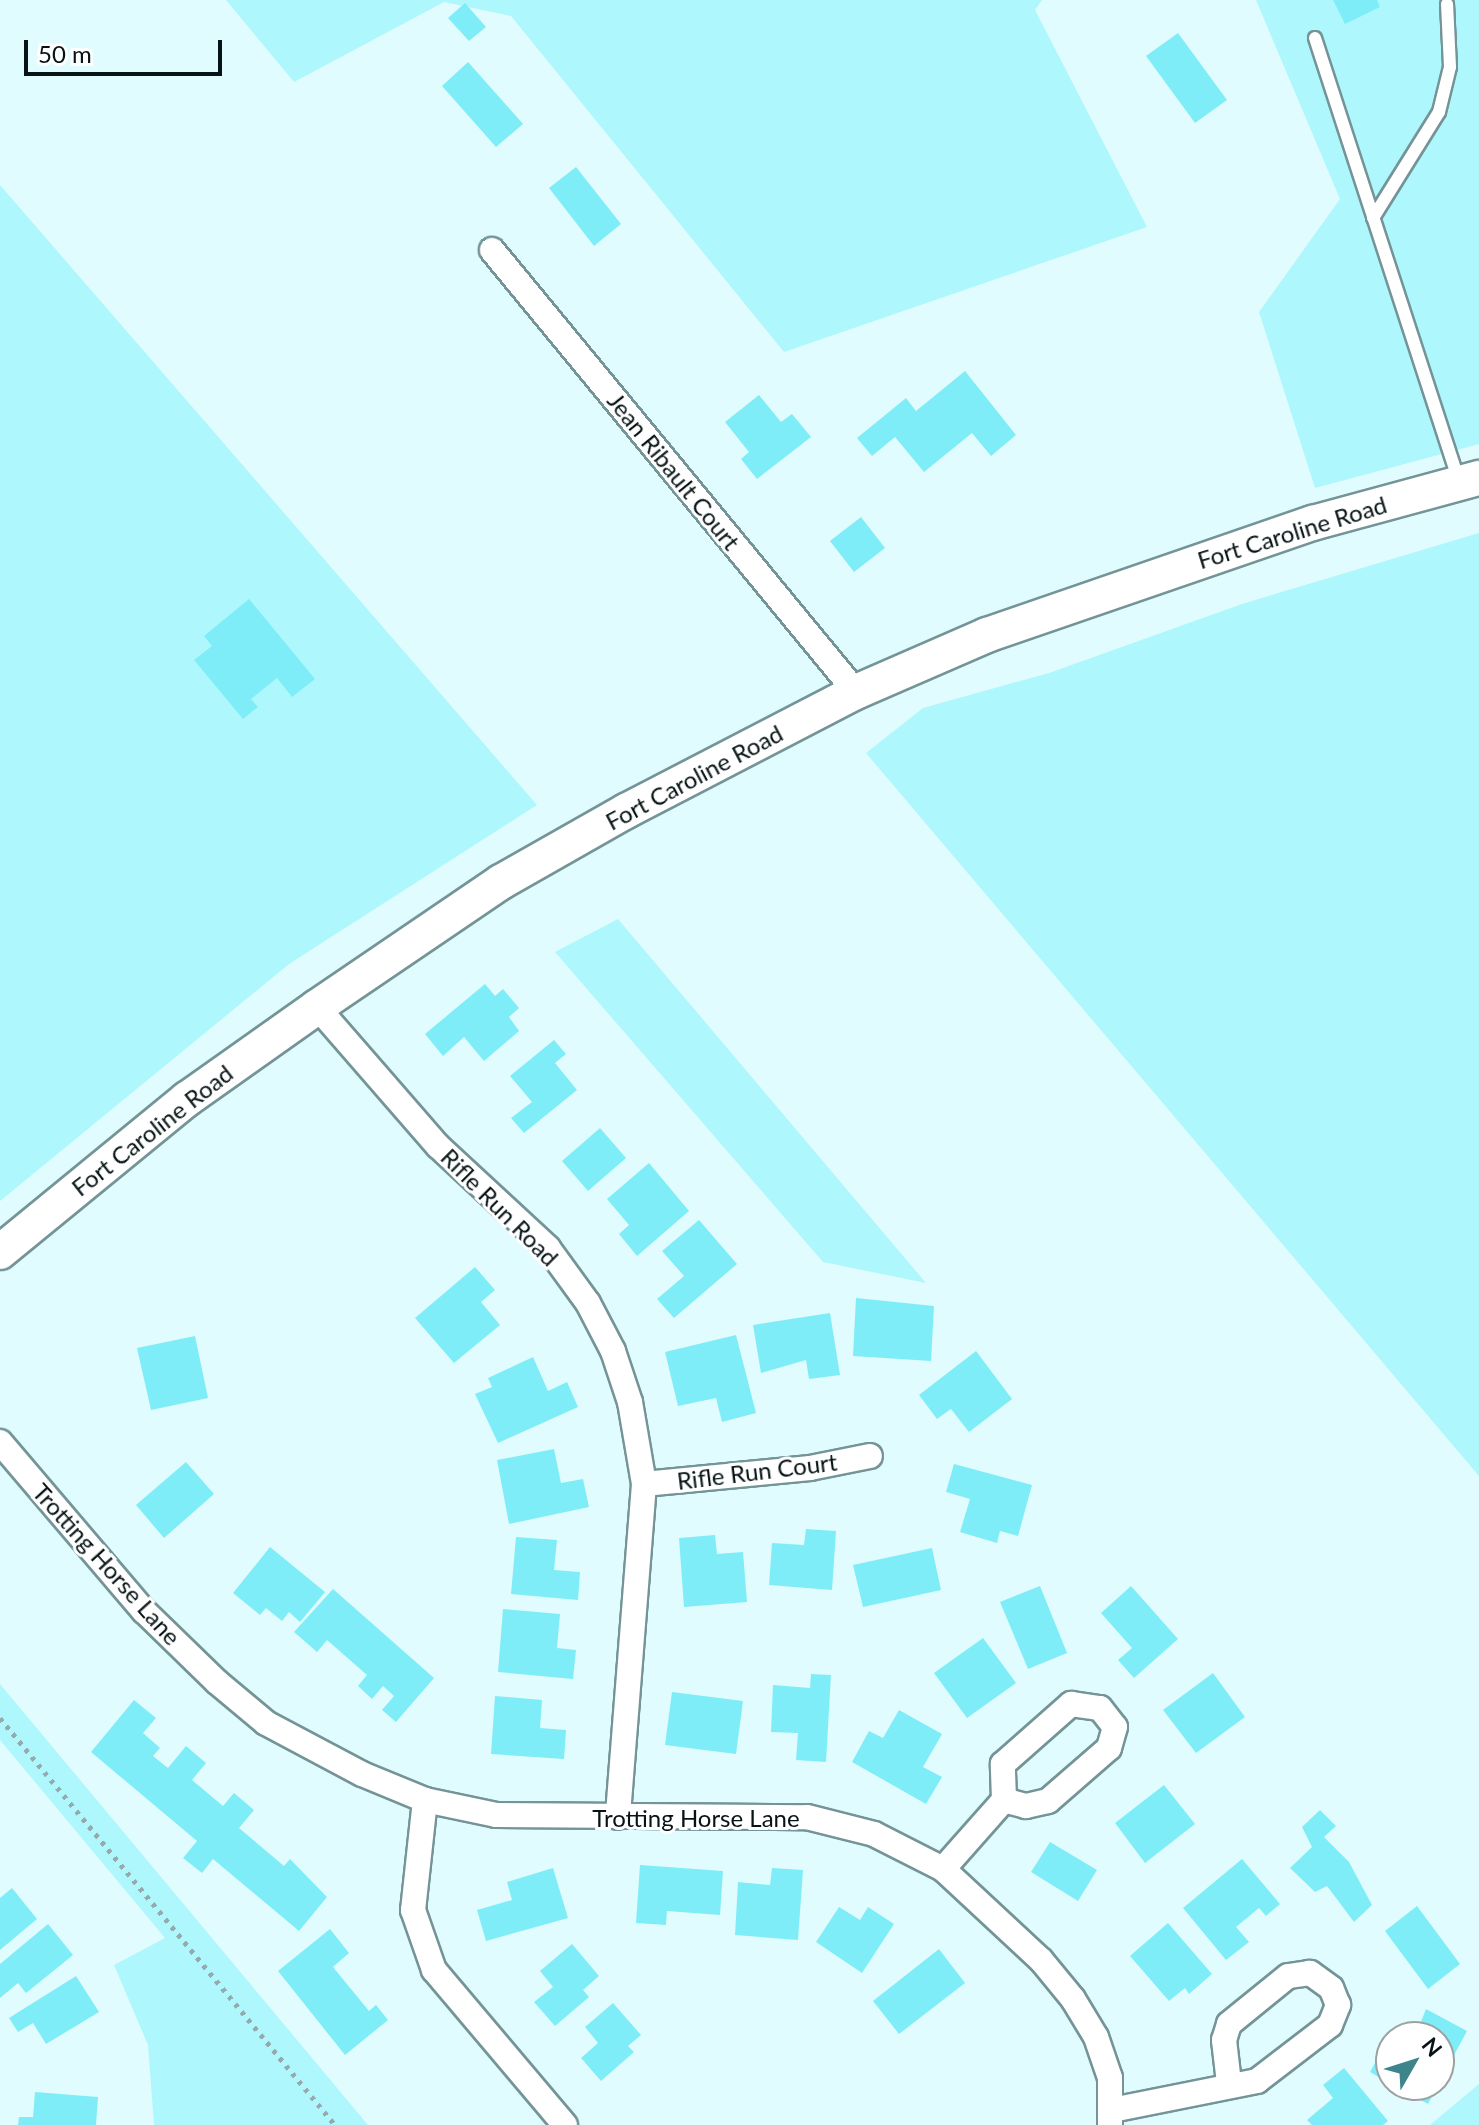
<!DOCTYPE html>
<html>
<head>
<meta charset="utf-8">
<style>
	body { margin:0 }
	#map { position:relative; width:1479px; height:2125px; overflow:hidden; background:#e0fcfe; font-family:Lato,sans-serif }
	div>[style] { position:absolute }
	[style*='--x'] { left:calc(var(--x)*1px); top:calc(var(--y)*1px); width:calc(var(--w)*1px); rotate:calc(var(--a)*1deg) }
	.green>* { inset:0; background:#aef7fd }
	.building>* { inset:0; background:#7fedf7 }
	.path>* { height:5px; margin-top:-2.5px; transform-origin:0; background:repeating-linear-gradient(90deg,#94aaac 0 4px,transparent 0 10px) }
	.roads { filter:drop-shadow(2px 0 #749497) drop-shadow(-2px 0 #749497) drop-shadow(0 2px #749497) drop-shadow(0 -2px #749497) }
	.lane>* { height:12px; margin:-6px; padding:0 6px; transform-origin:6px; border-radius:6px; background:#fff }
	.street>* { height:24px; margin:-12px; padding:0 12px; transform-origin:12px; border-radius:12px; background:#fff }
	.secondary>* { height:34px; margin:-17px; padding:0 17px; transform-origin:17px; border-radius:17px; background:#fff }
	span { translate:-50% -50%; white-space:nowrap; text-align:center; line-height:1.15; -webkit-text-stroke:6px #fff; paint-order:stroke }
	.street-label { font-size:24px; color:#071314 }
	.north { position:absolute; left:1375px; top:2021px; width:80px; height:80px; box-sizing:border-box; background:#fff; border:2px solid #9ca1a1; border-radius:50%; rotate:51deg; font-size:22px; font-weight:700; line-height:32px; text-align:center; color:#071314 }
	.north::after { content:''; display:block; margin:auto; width:28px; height:36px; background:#3d858b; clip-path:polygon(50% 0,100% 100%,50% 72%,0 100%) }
	.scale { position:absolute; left:24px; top:40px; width:198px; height:36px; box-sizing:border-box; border:4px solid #071314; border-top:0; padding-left:10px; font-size:24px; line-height:28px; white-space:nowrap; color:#071314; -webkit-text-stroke:6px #fff; paint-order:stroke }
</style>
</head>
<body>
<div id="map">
	<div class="green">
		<div style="clip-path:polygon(226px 0,1042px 0,1035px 10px,1147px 227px,784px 352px,511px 16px,444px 2px,294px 82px)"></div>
		<div style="clip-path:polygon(1256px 0,1479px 0,1479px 444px,1315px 488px,1259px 312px,1340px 199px)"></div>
		<div style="clip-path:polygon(0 185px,537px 805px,289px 964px,0 1201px)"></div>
		<div style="clip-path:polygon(1479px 533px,1479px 1476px,866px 753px,923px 708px,1049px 673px,1242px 604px)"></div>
		<div style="clip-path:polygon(618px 919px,926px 1283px,823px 1262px,555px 952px)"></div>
		<div style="clip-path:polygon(0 1684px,368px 2125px,154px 2125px,148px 2045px,114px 1965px,165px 1938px,0 1740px)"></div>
		<div style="clip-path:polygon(1479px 2084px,1479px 2125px,1430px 2125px)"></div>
	</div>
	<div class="building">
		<div style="clip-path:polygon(1333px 0,1377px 0,1380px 7px,1345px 24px)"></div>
		<div style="clip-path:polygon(465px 3px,486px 27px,469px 41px,448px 18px)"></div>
		<div style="clip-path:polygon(1178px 33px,1227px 100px,1195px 123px,1146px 56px)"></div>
		<div style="clip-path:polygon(468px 62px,523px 124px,496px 147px,442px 86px)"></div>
		<div style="clip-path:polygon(576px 167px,621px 224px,594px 246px,549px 188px)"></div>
		<div style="clip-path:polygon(965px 371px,1016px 435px,991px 456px,972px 433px,924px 472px,895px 437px,872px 456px,857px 438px,906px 398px,916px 411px)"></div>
		<div style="clip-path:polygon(759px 395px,781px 422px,792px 414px,811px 437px,757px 479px,741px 459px,749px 452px,725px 422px)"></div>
		<div style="clip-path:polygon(861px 517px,885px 548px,854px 572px,830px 541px)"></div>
		<div style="clip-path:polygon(249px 599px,315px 679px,292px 697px,277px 678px,251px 699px,258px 707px,243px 719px,194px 660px,212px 646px,204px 636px)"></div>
		<div style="clip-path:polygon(485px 984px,495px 996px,503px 989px,519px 1008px,509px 1017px,519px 1031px,484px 1061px,464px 1037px,443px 1056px,425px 1034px)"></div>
		<div style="clip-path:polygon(554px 1040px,566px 1054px,555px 1063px,577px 1090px,524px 1133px,511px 1118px,532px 1102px,510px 1076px)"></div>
		<div style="clip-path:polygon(600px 1128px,626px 1158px,588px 1191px,562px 1161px)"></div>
		<div style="clip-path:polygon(649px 1163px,689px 1211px,637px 1256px,619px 1234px,629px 1225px,607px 1199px)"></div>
		<div style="clip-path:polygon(699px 1220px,737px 1264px,674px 1318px,657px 1299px,684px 1276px,662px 1251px)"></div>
		<div style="clip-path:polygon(475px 1267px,495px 1290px,481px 1302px,500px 1325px,454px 1363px,415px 1318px)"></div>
		<div style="clip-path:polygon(856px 1298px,934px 1306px,931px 1361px,853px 1356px)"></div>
		<div style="clip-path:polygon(830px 1313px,840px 1375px,809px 1379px,806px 1360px,761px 1373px,753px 1325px)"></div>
		<div style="clip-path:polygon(736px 1335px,756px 1413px,722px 1422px,716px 1398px,678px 1406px,665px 1352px)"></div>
		<div style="clip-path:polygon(195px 1336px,208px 1398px,151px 1410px,137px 1348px)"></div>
		<div style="clip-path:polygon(976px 1351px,1012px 1399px,969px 1432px,951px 1409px,937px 1419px,919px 1395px)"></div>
		<div style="clip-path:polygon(533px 1357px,548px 1391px,567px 1382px,578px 1407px,498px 1443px,475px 1394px,492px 1387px,488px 1378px)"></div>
		<div style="clip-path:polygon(554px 1449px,561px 1483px,583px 1479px,589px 1507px,509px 1524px,497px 1460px)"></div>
		<div style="clip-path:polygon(186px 1462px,214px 1494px,164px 1538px,136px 1505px)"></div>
		<div style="clip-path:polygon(954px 1464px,1032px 1485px,1018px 1536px,1000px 1531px,997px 1543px,960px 1532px,970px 1499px,946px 1492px)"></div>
		<div style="clip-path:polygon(806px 1529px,836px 1531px,832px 1590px,769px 1585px,772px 1543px,804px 1545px)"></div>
		<div style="clip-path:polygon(715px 1535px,717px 1554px,743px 1552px,747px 1602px,684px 1607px,679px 1538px)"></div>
		<div style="clip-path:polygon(516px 1537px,557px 1540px,554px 1570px,580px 1572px,578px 1600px,511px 1594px)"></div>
		<div style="clip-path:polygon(270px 1547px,325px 1592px,300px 1622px,289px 1612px,282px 1621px,266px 1608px,260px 1615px,233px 1593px)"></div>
		<div style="clip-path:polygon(932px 1548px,941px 1590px,863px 1607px,853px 1565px)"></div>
		<div style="clip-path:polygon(1040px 1586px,1067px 1653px,1028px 1669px,1000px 1602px)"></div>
		<div style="clip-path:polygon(1131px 1586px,1178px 1639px,1134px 1678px,1118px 1660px,1132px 1648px,1101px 1613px)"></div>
		<div style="clip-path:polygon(333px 1589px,434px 1678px,396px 1722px,382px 1710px,394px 1696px,383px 1686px,372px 1699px,358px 1686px,367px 1675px,327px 1640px,317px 1652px,294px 1632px)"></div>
		<div style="clip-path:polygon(503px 1609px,560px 1614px,557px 1648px,576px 1650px,573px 1679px,498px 1672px)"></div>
		<div style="clip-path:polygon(983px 1638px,1016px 1683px,967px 1718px,934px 1673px)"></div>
		<div style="clip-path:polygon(1213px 1673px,1245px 1717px,1196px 1753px,1163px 1710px)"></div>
		<div style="clip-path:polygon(811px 1674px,831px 1675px,826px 1762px,796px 1760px,798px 1733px,771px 1732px,773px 1685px,810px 1688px)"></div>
		<div style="clip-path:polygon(672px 1692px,743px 1701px,736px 1754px,665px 1745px)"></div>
		<div style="clip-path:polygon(495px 1696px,542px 1700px,540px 1728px,566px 1730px,564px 1759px,491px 1754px)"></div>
		<div style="clip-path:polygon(134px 1700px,156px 1718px,143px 1733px,160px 1748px,153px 1756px,168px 1768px,186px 1746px,206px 1763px,192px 1780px,223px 1806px,234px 1793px,254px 1810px,239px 1828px,284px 1866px,290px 1859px,327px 1897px,299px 1931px,213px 1859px,202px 1873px,183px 1858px,197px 1841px,91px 1752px)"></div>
		<div style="clip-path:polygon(899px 1710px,942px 1734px,923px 1767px,942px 1777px,926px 1804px,852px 1762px,869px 1731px,883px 1738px)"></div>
		<div style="clip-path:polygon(1164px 1785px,1195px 1824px,1145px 1863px,1115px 1823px)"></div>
		<div style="clip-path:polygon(1320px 1810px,1336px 1826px,1324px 1837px,1349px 1862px,1372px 1905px,1354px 1922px,1327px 1886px,1315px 1892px,1290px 1868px,1312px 1847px,1302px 1827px)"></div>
		<div style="clip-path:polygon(1050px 1842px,1097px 1870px,1078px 1901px,1031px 1872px)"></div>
		<div style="clip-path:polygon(1242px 1859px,1280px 1904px,1266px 1916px,1259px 1908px,1236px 1927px,1249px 1942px,1226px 1960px,1183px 1908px)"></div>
		<div style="clip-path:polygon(640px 1865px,723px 1871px,720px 1915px,667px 1911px,666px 1925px,636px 1923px)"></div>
		<div style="clip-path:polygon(553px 1868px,568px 1918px,486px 1941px,477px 1910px,512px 1900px,507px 1882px)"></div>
		<div style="clip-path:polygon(772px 1868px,803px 1870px,798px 1940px,735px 1935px,738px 1882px,770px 1885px)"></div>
		<div style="clip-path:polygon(12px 1888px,37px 1919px,0 1950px,0 1898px)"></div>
		<div style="clip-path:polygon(1417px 1906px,1460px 1964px,1428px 1989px,1385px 1931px)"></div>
		<div style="clip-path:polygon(839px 1907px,860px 1920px,868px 1907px,894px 1924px,862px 1973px,816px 1942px)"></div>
		<div style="clip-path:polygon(1168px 1923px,1212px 1974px,1189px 1994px,1185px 1988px,1169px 2001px,1130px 1956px)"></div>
		<div style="clip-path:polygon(48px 1924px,73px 1955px,26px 1993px,18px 1983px,0 1998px,0 1964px)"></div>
		<div style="clip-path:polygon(330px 1929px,349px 1953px,333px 1967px,369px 2011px,376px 2005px,388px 2020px,345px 2055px,278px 1971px)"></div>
		<div style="clip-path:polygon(572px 1944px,599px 1976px,583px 1990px,589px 1997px,555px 2026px,534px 2002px,553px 1987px,540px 1971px)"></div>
		<div style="clip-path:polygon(939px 1949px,965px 1983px,899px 2034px,873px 2001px)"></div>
		<div style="clip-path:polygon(76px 1976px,99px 2012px,46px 2044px,33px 2023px,18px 2032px,9px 2018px)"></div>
		<div style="clip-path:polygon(613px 2003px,641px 2035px,628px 2046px,634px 2052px,601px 2081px,581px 2058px,598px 2043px,585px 2027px)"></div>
		<div style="clip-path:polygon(1426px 2009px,1467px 2031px,1439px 2083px,1439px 2037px,1415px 2037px)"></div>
		<div style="clip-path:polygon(1385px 2045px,1391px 2049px,1391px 2084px,1370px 2072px)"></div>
		<div style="clip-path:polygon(1344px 2068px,1388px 2121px,1383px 2125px,1312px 2125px,1307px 2120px,1333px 2098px,1323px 2085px)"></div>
		<div style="clip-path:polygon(1394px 2085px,1438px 2085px,1428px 2104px)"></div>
		<div style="clip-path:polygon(35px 2092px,98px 2097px,96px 2125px,18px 2125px,19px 2117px,33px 2117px)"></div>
	</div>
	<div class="path">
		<div style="--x:0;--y:1718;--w:527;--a:50.54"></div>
	</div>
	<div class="roads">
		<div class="lane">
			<div style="--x:1315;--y:38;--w:465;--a:72"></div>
			<div style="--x:1373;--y:218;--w:125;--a:-58.1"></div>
			<div style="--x:1439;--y:112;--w:46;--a:-76.3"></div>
			<div style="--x:1450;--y:67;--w:63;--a:-92.7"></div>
		</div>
		<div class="street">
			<div style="--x:492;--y:250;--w:573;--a:50.53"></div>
			<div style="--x:317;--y:1007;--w:184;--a:49"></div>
			<div style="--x:438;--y:1146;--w:150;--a:42.8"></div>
			<div style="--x:548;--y:1248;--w:68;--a:54"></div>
			<div style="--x:588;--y:1303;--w:54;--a:62.5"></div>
			<div style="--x:613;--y:1351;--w:54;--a:71.6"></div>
			<div style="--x:630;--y:1402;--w:83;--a:80.3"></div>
			<div style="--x:644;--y:1484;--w:334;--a:94.5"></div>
			<div style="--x:0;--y:1442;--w:222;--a:49.6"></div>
			<div style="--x:144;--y:1611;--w:102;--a:44.2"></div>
			<div style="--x:217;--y:1682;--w:64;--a:39.9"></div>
			<div style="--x:266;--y:1723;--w:109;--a:28"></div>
			<div style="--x:362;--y:1774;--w:68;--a:22.4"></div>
			<div style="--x:425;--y:1800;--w:73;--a:11.9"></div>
			<div style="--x:496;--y:1815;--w:311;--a:0.4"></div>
			<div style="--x:807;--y:1817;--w:69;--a:14.2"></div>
			<div style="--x:874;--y:1834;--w:77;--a:26.9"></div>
			<div style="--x:943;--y:1869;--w:134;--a:42.9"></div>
			<div style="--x:1041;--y:1960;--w:50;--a:50.6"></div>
			<div style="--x:1073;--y:1999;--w:44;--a:58.8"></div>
			<div style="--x:1096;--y:2037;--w:43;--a:71.1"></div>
			<div style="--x:1110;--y:2078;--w:47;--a:90"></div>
			<div style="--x:644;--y:1484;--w:167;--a:-5.5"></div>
			<div style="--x:810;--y:1468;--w:61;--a:-11.3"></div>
			<div style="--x:1071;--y:1704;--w:29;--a:8"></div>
			<div style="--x:1100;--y:1708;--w:24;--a:52"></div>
			<div style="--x:1115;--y:1727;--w:22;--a:106"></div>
			<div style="--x:1109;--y:1748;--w:81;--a:139"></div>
			<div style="--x:1048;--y:1801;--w:23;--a:167"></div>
			<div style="--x:1026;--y:1806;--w:23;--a:-165"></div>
			<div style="--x:1004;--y:1800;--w:36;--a:-92"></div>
			<div style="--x:1003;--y:1764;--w:91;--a:-41.4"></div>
			<div style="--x:425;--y:1800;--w:111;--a:96.2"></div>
			<div style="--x:413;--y:1910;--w:64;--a:70.7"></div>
			<div style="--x:434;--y:1970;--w:203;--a:49.8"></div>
			<div style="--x:943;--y:1869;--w:92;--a:-48.5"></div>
			<div style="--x:1112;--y:2110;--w:148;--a:-11.3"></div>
			<div style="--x:1257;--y:2081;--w:92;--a:-37.5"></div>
			<div style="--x:1330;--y:2025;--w:22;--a:-68"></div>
			<div style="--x:1338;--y:2005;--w:18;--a:-112"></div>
			<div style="--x:1331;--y:1988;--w:26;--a:-144"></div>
			<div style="--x:1310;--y:1973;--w:22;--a:172"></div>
			<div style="--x:1288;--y:1976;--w:76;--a:140.9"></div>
			<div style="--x:1229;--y:2024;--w:17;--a:107"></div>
			<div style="--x:1224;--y:2040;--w:43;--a:83.4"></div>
		</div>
		<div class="secondary">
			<div style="--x:0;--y:1252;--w:242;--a:-39.3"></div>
			<div style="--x:187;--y:1099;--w:159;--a:-35.3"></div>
			<div style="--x:317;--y:1007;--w:222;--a:-34.2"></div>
			<div style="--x:501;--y:882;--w:144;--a:-29.6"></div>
			<div style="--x:626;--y:811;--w:259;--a:-27.4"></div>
			<div style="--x:856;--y:692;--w:143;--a:-23.5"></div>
			<div style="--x:987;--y:635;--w:345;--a:-19"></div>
			<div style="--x:1313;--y:523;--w:172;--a:-15.2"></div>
		</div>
	</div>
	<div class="street-label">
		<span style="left:674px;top:471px;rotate:51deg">Jean Ribault Court</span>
		<span style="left:1292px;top:532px;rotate:-17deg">Fort Caroline Road</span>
		<span style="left:694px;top:777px;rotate:-28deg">Fort Caroline Road</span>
		<span style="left:152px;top:1130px;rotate:-38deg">Fort Caroline Road</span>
		<span style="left:500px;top:1207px;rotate:45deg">Rifle Run Road</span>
		<span style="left:757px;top:1471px;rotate:-7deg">Rifle Run Court</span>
		<span style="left:107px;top:1564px;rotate:48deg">Trotting Horse Lane</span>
		<span style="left:696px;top:1818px">Trotting Horse Lane</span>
	</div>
	<div class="north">N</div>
	<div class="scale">50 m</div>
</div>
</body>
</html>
